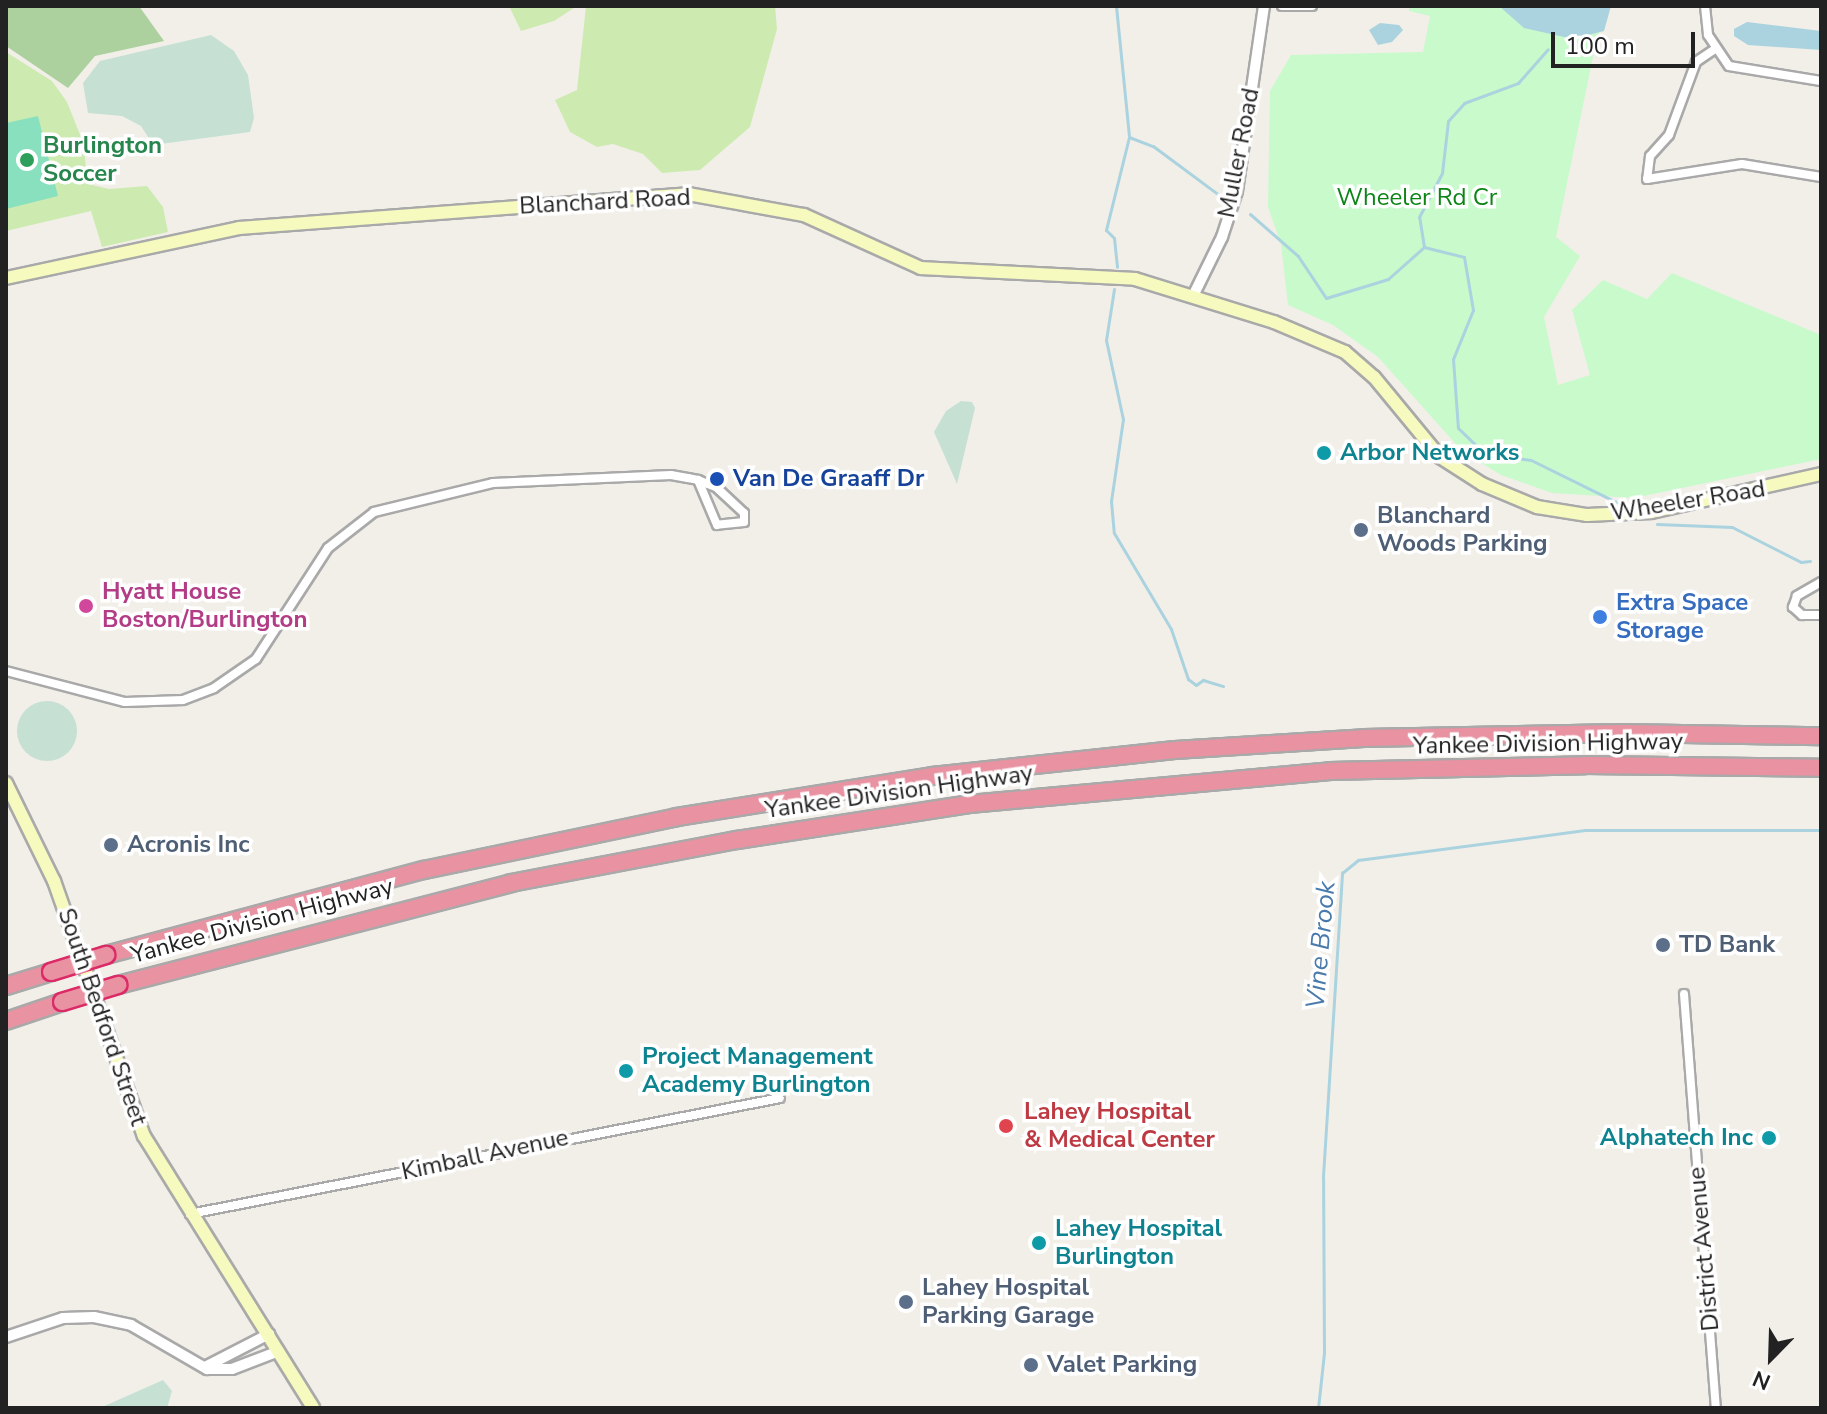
<!DOCTYPE html>
<html>
<head>
<meta charset="utf-8">
<style>
	body { margin:0 }
	#map { position:relative; width:1827px; height:1414px; overflow:hidden; background:#f2efe9; font-family:"Nunito Sans",sans-serif }
	div>[style] { position:absolute }
	[style*='--x'] { left:calc(var(--x)*1px); top:calc(var(--y)*1px); width:calc(var(--w)*1px); rotate:calc(var(--a)*1deg) }
	.grass>* { inset:0; background:#cdebb0 }
	.forest>* { inset:0; background:#add19e }
	.wetland>* { inset:0; background:#c6e0d4 }
	.round { border-radius:50% }
	.park>* { inset:0; background:#c8facc }
	.pitch>* { inset:0; background:#88e0be }
	.water>* { inset:0; background:#aad3df }
	.stream>* { height:3px; margin:-1.5px; padding:0 1.5px; transform-origin:1.5px; border-radius:1.5px; background:#aad3df }
	.roads { filter:drop-shadow(2px 0 #a9a9a9) drop-shadow(-2px 0 #a9a9a9) drop-shadow(0 2px #a9a9a9) drop-shadow(0 -2px #a9a9a9) }
	.minor>* { height:8px; margin:-4px; padding:0 4px; transform-origin:4px; border-radius:4px; background:#fff }
	.tertiary>* { height:10px; margin:-5px; padding:0 5px; transform-origin:5px; border-radius:5px; background:#fff }
	.secondary>* { height:12px; margin:-6px; padding:0 6px; transform-origin:6px; border-radius:6px; background:#f7fabf }
	.motorway>* { height:16px; margin:-8px; padding:0 8px; transform-origin:8px; border-radius:8px; background:#e892a2 }
	.bridges { filter:drop-shadow(2px 0 #dc2a67) drop-shadow(-2px 0 #dc2a67) drop-shadow(0 2px #dc2a67) drop-shadow(0 -2px #dc2a67) }
	.motorway-bridge>* { height:16px; margin:-8px; padding:0 8px; transform-origin:8px; border-radius:8px; background:#e892a2 }
	.dots>* { width:22px; height:22px; translate:-50% -50%; box-sizing:border-box; border:4px solid #fff; border-radius:50% }
	span { translate:-50% -50%; white-space:nowrap; text-align:center; line-height:1.15; -webkit-text-stroke:7px #fff; paint-order:stroke }
	.leisure-label { font-size:24px; color:#27864d; font-weight:700 }
	.left { translate:0 -50%; text-align:left }
	.street-label { font-size:24px; color:#222 }
	.park-label { font-size:24px; color:#0c8416 }
	.culture-label { font-size:24px; color:#0d838f; font-weight:700 }
	.right { translate:-100% -50%; text-align:right }
	.transit-label { font-size:24px; color:#164399; font-weight:700 }
	.service-label { font-size:24px; color:#4e5e75; font-weight:700 }
	.hotel-label { font-size:24px; color:#b23c85; font-weight:700 }
	.shop-label { font-size:24px; color:#366cbe; font-weight:700 }
	.health-label { font-size:24px; color:#be3a42; font-weight:700 }
	.water-label { font-size:26px; color:#4a7aab; font-style:italic }
	.frame { position:absolute; inset:0; border:8px solid #222; pointer-events:none }
	.north { position:absolute; left:1731px; top:1318px; width:80px; height:80px; -webkit-text-stroke:6px #fff; paint-order:stroke; rotate:203deg; font-size:22px; font-weight:700; line-height:32px; text-align:center; color:#222 }
	.north::after { content:''; display:block; margin:auto; width:28px; height:36px; background:#222; clip-path:polygon(50% 0,100% 100%,50% 72%,0 100%) }
	.scale { position:absolute; left:1551px; top:32px; width:144px; height:36px; box-sizing:border-box; border:4px solid #222; border-top:0; padding-left:10px; font-size:24px; line-height:28px; white-space:nowrap; color:#222; -webkit-text-stroke:6px #fff; paint-order:stroke }
</style>
</head>
<body>
<div id="map">
	<div class="grass">
		<div style="clip-path:polygon(509px 6px,577px 6px,554px 21px,521px 31px)"></div>
		<div style="clip-path:polygon(586px 6px,775px 6px,777px 29px,750px 127px,700px 170px,662px 173px,643px 154px,613px 144px,597px 147px,570px 132px,555px 100px,577px 90px)"></div>
		<div style="clip-path:polygon(6px 52px,52px 81px,67px 102px,83px 142px,88px 184px,109px 189px,147px 186px,163px 207px,168px 232px,102px 247px,91px 211px,6px 231px)"></div>
	</div>
	<div class="forest">
		<div style="clip-path:polygon(6px 6px,139px 6px,164px 41px,95px 56px,68px 88px,6px 46px)"></div>
	</div>
	<div class="wetland">
		<div style="clip-path:polygon(211px 35px,234px 51px,248px 75px,254px 118px,250px 132px,153px 145px,141px 126px,122px 116px,88px 113px,83px 83px,100px 61px)"></div>
		<div style="clip-path:polygon(961px 401px,972px 402px,975px 408px,957px 484px,934px 432px,946px 411px)"></div>
		<div class="round" style="left:17px;top:701px;width:60px;height:60px"></div>
		<div style="clip-path:polygon(163px 1380px,172px 1391px,167px 1408px,100px 1408px)"></div>
	</div>
	<div class="park">
		<div style="clip-path:polygon(1409px 6px,1610px 6px,1597px 37px,1556px 237px,1580px 256px,1544px 317px,1558px 385px,1590px 375px,1572px 310px,1603px 280px,1647px 299px,1672px 273px,1821px 335px,1821px 459px,1634px 498px,1552px 493px,1501px 475px,1462px 451px,1378px 357px,1333px 325px,1288px 305px,1281px 244px,1268px 207px,1270px 91px,1291px 55px,1423px 52px,1430px 16px,1409px 11px)"></div>
	</div>
	<div class="pitch">
		<div style="clip-path:polygon(38px 116px,58px 196px,6px 209px,6px 123px)"></div>
	</div>
	<div class="water">
		<div style="clip-path:polygon(1499px 6px,1611px 6px,1604px 31px,1573px 39px,1524px 28px)"></div>
		<div style="clip-path:polygon(1747px 22px,1821px 31px,1821px 50px,1748px 45px,1734px 36px,1734px 29px)"></div>
		<div style="clip-path:polygon(1380px 23px,1399px 25px,1403px 30px,1392px 42px,1378px 45px,1369px 30px)"></div>
	</div>
	<div class="stream">
		<div style="--x:1116;--y:6;--w:132;--a:84.3"></div>
		<div style="--x:1129;--y:137;--w:96;--a:103.9"></div>
		<div style="--x:1106;--y:230;--w:11;--a:45"></div>
		<div style="--x:1114;--y:238;--w:29;--a:84"></div>
		<div style="--x:1129;--y:137;--w:26;--a:21"></div>
		<div style="--x:1153;--y:146;--w:82;--a:36.6"></div>
		<div style="--x:1250;--y:214;--w:64;--a:41.2"></div>
		<div style="--x:1298;--y:256;--w:50;--a:56.3"></div>
		<div style="--x:1326;--y:298;--w:65;--a:-17"></div>
		<div style="--x:1388;--y:279;--w:48;--a:-41.6"></div>
		<div style="--x:1424;--y:247;--w:41;--a:14"></div>
		<div style="--x:1464;--y:257;--w:54;--a:80.4"></div>
		<div style="--x:1473;--y:310;--w:53;--a:112.2"></div>
		<div style="--x:1453;--y:359;--w:69;--a:85.9"></div>
		<div style="--x:1458;--y:428;--w:37;--a:44"></div>
		<div style="--x:1485;--y:454;--w:46;--a:7.4"></div>
		<div style="--x:1531;--y:460;--w:106;--a:26.3"></div>
		<div style="--x:1424;--y:247;--w:30;--a:-99"></div>
		<div style="--x:1419;--y:217;--w:50;--a:-62.4"></div>
		<div style="--x:1442;--y:173;--w:52;--a:-83.4"></div>
		<div style="--x:1448;--y:121;--w:24;--a:-48"></div>
		<div style="--x:1464;--y:103;--w:58;--a:-20.3"></div>
		<div style="--x:1518;--y:83;--w:45;--a:-48.6"></div>
		<div style="--x:1114;--y:289;--w:52;--a:98.9"></div>
		<div style="--x:1106;--y:340;--w:81;--a:77.9"></div>
		<div style="--x:1123;--y:419;--w:83;--a:98.3"></div>
		<div style="--x:1111;--y:501;--w:32;--a:85"></div>
		<div style="--x:1114;--y:533;--w:112;--a:59.3"></div>
		<div style="--x:1171;--y:629;--w:53;--a:71.2"></div>
		<div style="--x:1188;--y:679;--w:10;--a:37"></div>
		<div style="--x:1196;--y:685;--w:9;--a:-36"></div>
		<div style="--x:1203;--y:680;--w:21;--a:17"></div>
		<div style="--x:1657;--y:524;--w:75;--a:2.3"></div>
		<div style="--x:1732;--y:527;--w:77;--a:26.9"></div>
		<div style="--x:1801;--y:562;--w:9;--a:-6"></div>
		<div style="--x:1318;--y:1408;--w:55;--a:-83.8"></div>
		<div style="--x:1324;--y:1353;--w:177;--a:-90.3"></div>
		<div style="--x:1323;--y:1176;--w:304;--a:-86.4"></div>
		<div style="--x:1342;--y:873;--w:21;--a:-39"></div>
		<div style="--x:1358;--y:860;--w:229;--a:-7.5"></div>
		<div style="--x:1585;--y:830;--w:236;--a:0"></div>
	</div>
	<div class="roads">
		<div class="minor">
			<div style="--x:1282;--y:6;--w:30;--a:0"></div>
			<div style="--x:1705;--y:6;--w:29;--a:84"></div>
			<div style="--x:1708;--y:35;--w:37;--a:56"></div>
			<div style="--x:1729;--y:66;--w:93;--a:9.3"></div>
			<div style="--x:1715;--y:49;--w:23;--a:146"></div>
			<div style="--x:1696;--y:62;--w:78;--a:110.3"></div>
			<div style="--x:1669;--y:135;--w:28;--a:132"></div>
			<div style="--x:1650;--y:156;--w:23;--a:97"></div>
			<div style="--x:1647;--y:179;--w:96;--a:-9"></div>
			<div style="--x:1742;--y:164;--w:80;--a:9.3"></div>
			<div style="--x:1821;--y:582;--w:28;--a:150"></div>
			<div style="--x:1797;--y:596;--w:12;--a:110"></div>
			<div style="--x:1793;--y:607;--w:12;--a:42"></div>
			<div style="--x:1802;--y:615;--w:19;--a:0"></div>
			<div style="--x:6;--y:671;--w:123;--a:14.6"></div>
			<div style="--x:125;--y:702;--w:58;--a:-2"></div>
			<div style="--x:183;--y:700;--w:33;--a:-21"></div>
			<div style="--x:214;--y:688;--w:51;--a:-34.6"></div>
			<div style="--x:256;--y:659;--w:132;--a:-57"></div>
			<div style="--x:328;--y:548;--w:58;--a:-38"></div>
			<div style="--x:374;--y:512;--w:122;--a:-13.7"></div>
			<div style="--x:493;--y:483;--w:178;--a:-2.6"></div>
			<div style="--x:671;--y:475;--w:17;--a:10"></div>
			<div style="--x:688;--y:478;--w:10;--a:11"></div>
			<div style="--x:698;--y:480;--w:11;--a:22"></div>
			<div style="--x:708;--y:484;--w:9;--a:21"></div>
			<div style="--x:716;--y:487;--w:38;--a:43"></div>
			<div style="--x:744;--y:513;--w:9;--a:90"></div>
			<div style="--x:744;--y:522;--w:27;--a:174"></div>
			<div style="--x:717;--y:525;--w:49;--a:-112.9"></div>
			<div style="--x:1684;--y:994;--w:415;--a:85.6"></div>
			<div style="--x:190;--y:1214;--w:601;--a:-11.12"></div>
		</div>
		<div class="tertiary">
			<div style="--x:1194;--y:294;--w:64;--a:-63.8"></div>
			<div style="--x:1222;--y:237;--w:48;--a:-71.9"></div>
			<div style="--x:1237;--y:191;--w:187;--a:-81.7"></div>
			<div style="--x:6;--y:1337;--w:60;--a:-18.4"></div>
			<div style="--x:63;--y:1318;--w:31;--a:-2"></div>
			<div style="--x:94;--y:1317;--w:38;--a:12"></div>
			<div style="--x:131;--y:1325;--w:88;--a:30.1"></div>
			<div style="--x:207;--y:1369;--w:25;--a:0"></div>
			<div style="--x:232;--y:1369;--w:50;--a:-21"></div>
			<div style="--x:207;--y:1366;--w:70;--a:-27.3"></div>
		</div>
		<div class="secondary">
			<div style="--x:6;--y:278;--w:238;--a:-12.1"></div>
			<div style="--x:239;--y:228;--w:450;--a:-4.3"></div>
			<div style="--x:688;--y:194;--w:118;--a:10.3"></div>
			<div style="--x:804;--y:215;--w:128;--a:24.4"></div>
			<div style="--x:921;--y:268;--w:214;--a:2.9"></div>
			<div style="--x:1135;--y:279;--w:145;--a:17.2"></div>
			<div style="--x:1274;--y:322;--w:77;--a:22.9"></div>
			<div style="--x:1345;--y:352;--w:38;--a:41"></div>
			<div style="--x:1374;--y:377;--w:104;--a:50.5"></div>
			<div style="--x:1440;--y:457;--w:50;--a:32.7"></div>
			<div style="--x:1482;--y:484;--w:60;--a:22.7"></div>
			<div style="--x:1537;--y:507;--w:51;--a:9.1"></div>
			<div style="--x:1587;--y:515;--w:64;--a:-2.7"></div>
			<div style="--x:1651;--y:512;--w:174;--a:-12.6"></div>
			<div style="--x:6;--y:783;--w:109;--a:63.9"></div>
			<div style="--x:54;--y:881;--w:270;--a:70.6"></div>
			<div style="--x:144;--y:1136;--w:320;--a:58.1"></div>
		</div>
		<div class="motorway">
			<div style="--x:106;--y:955;--w:329;--a:-15"></div>
			<div style="--x:424;--y:870;--w:258;--a:-11.8"></div>
			<div style="--x:677;--y:817;--w:258;--a:-9.1"></div>
			<div style="--x:932;--y:776;--w:244;--a:-6.1"></div>
			<div style="--x:1175;--y:750;--w:189;--a:-3.6"></div>
			<div style="--x:1364;--y:738;--w:257;--a:-1.1"></div>
			<div style="--x:1621;--y:733;--w:200;--a:0.9"></div>
			<div style="--x:118;--y:985;--w:406;--a:-14.5"></div>
			<div style="--x:511;--y:883;--w:230;--a:-10.8"></div>
			<div style="--x:737;--y:840;--w:235;--a:-8.8"></div>
			<div style="--x:969;--y:804;--w:363;--a:-5.2"></div>
			<div style="--x:1330;--y:771;--w:256;--a:-1.3"></div>
			<div style="--x:1586;--y:765;--w:235;--a:0.7"></div>
			<div style="--x:6;--y:986;--w:47;--a:-17.3"></div>
			<div style="--x:6;--y:1021;--w:59;--a:-18.7"></div>
		</div>
	</div>
	<div class="bridges">
		<div class="motorway-bridge">
			<div style="--x:51;--y:972;--w:58;--a:-17.2"></div>
			<div style="--x:62;--y:1002;--w:59;--a:-16.9"></div>
		</div>
	</div>
	<div class="dots">
		<div style="left:27px;top:160px;background:#2e9e5b"></div>
		<div style="left:1324px;top:453px;background:#0f9aa8"></div>
		<div style="left:717px;top:479px;background:#1a4fb4"></div>
		<div style="left:1361px;top:530px;background:#5c6f8a"></div>
		<div style="left:86px;top:606px;background:#d1479c"></div>
		<div style="left:1600px;top:617px;background:#3f7fe0"></div>
		<div style="left:111px;top:845px;background:#5c6f8a"></div>
		<div style="left:1663px;top:945px;background:#5c6f8a"></div>
		<div style="left:626px;top:1071px;background:#0f9aa8"></div>
		<div style="left:1006px;top:1126px;background:#e0444e"></div>
		<div style="left:1769px;top:1138px;background:#0f9aa8"></div>
		<div style="left:1039px;top:1243px;background:#0f9aa8"></div>
		<div style="left:906px;top:1302px;background:#5c6f8a"></div>
		<div style="left:1031px;top:1365px;background:#5c6f8a"></div>
	</div>
	<div class="leisure-label">
		<span class="left" style="left:43px;top:160px">Burlington<br>Soccer</span>
	</div>
	<div class="street-label">
		<span style="left:1239px;top:153px;rotate:-79deg">Muller Road</span>
		<span style="left:605px;top:202px;rotate:-3deg">Blanchard Road</span>
		<span style="left:1688px;top:501px;rotate:-9deg">Wheeler Road</span>
		<span style="left:1548px;top:744px;rotate:-1deg">Yankee Division Highway</span>
		<span style="left:899px;top:792px;rotate:-8deg">Yankee Division Highway</span>
		<span style="left:262px;top:921px;rotate:-15deg">Yankee Division Highway</span>
		<span style="left:102px;top:1017px;rotate:71deg">South Bedford Street</span>
		<span style="left:485px;top:1155px;rotate:-12deg">Kimball Avenue</span>
		<span style="left:1704px;top:1249px;rotate:-95deg">District Avenue</span>
	</div>
	<div class="park-label">
		<span style="left:1417px;top:198px">Wheeler Rd Cr</span>
	</div>
	<div class="culture-label">
		<span class="left" style="left:1340px;top:453px">Arbor Networks</span>
		<span class="left" style="left:642px;top:1071px">Project Management<br>Academy Burlington</span>
		<span class="right" style="left:1753px;top:1138px">Alphatech Inc</span>
		<span class="left" style="left:1055px;top:1243px">Lahey Hospital<br>Burlington</span>
	</div>
	<div class="transit-label">
		<span class="left" style="left:733px;top:479px">Van De Graaff Dr</span>
	</div>
	<div class="service-label">
		<span class="left" style="left:1377px;top:530px">Blanchard<br>Woods Parking</span>
		<span class="left" style="left:127px;top:845px">Acronis Inc</span>
		<span class="left" style="left:1679px;top:945px">TD Bank</span>
		<span class="left" style="left:922px;top:1302px">Lahey Hospital<br>Parking Garage</span>
		<span class="left" style="left:1047px;top:1365px">Valet Parking</span>
	</div>
	<div class="hotel-label">
		<span class="left" style="left:102px;top:606px">Hyatt House<br>Boston/Burlington</span>
	</div>
	<div class="shop-label">
		<span class="left" style="left:1616px;top:617px">Extra Space<br>Storage</span>
	</div>
	<div class="health-label">
		<span class="left" style="left:1024px;top:1126px">Lahey Hospital<br>&amp; Medical Center</span>
	</div>
	<div class="water-label">
		<span style="left:1321px;top:945px;rotate:-85deg">Vine Brook</span>
	</div>
	<div class="frame"></div>
	<div class="north">N</div>
	<div class="scale">100 m</div>
</div>
</body>
</html>
